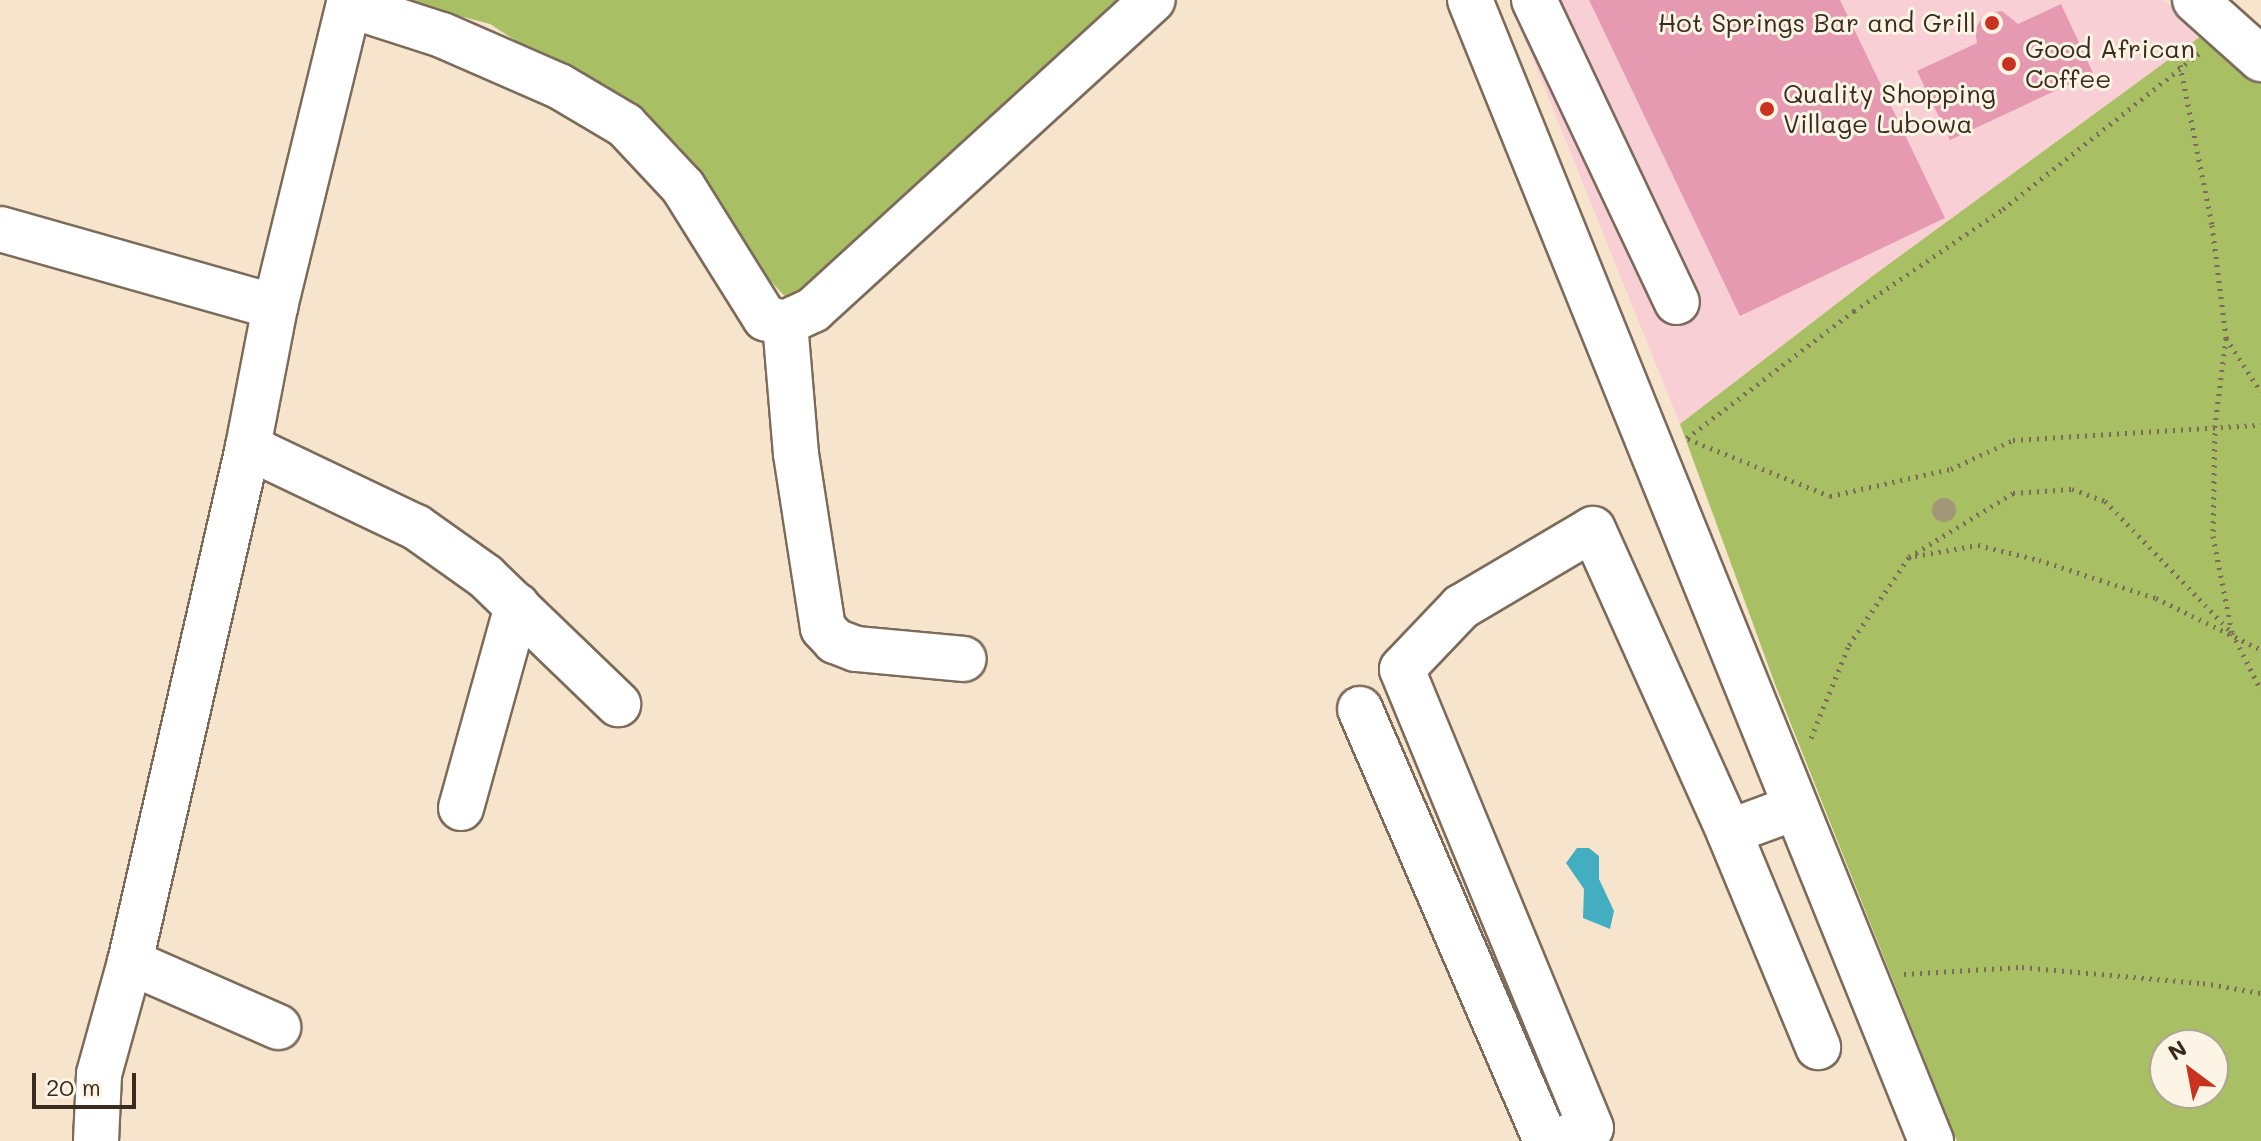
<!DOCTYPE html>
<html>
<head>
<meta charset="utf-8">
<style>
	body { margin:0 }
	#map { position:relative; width:2261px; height:1141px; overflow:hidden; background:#f6e5cc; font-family:Mali,sans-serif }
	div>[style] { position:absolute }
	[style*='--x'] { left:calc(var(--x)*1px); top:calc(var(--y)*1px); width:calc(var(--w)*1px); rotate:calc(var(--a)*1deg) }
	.built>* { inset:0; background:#f7cfd5 }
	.green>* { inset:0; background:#a9bf64 }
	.water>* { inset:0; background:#43adc2 }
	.building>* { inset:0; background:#e69ab1 }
	.path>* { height:5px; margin-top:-2.5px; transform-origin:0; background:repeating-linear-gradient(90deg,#7c6b5b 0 2px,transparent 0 8px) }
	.roads { filter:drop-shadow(2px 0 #7c6b5b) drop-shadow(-2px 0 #7c6b5b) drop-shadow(0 2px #7c6b5b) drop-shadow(0 -2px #7c6b5b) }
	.minor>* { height:44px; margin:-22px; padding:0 22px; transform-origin:22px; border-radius:22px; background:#fff }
	.trees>* { width:24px; height:24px; margin:-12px; border-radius:50%; background:#a19778 }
	.dots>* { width:22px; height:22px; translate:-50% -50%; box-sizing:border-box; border:4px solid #fcf5e5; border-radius:50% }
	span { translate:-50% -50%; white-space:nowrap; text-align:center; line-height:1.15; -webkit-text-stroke:6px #fcf5e5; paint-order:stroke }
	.poi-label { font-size:26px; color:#3b2a1e }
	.right { translate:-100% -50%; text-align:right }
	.left { translate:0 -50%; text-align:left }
	.north { position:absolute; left:2149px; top:1029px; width:80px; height:80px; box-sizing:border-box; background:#fcf5e5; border:2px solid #afa495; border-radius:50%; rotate:328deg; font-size:22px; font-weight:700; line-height:32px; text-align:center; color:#3b2a1e }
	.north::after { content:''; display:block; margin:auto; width:28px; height:36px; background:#c8321e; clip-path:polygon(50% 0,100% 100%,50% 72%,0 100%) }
	.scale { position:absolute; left:32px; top:1073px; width:104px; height:36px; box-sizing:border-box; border:4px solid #3b2a1e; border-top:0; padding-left:10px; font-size:24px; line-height:28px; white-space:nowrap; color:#3b2a1e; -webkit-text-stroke:6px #fcf5e5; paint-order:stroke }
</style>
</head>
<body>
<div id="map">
	<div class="built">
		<div style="clip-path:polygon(1509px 0,2163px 0,2205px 33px,1874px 275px,1680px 424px)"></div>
	</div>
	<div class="green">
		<div style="clip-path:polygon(398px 0,1129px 0,791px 303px,740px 248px,679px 146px,490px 24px)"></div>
		<div style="clip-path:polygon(evenodd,2205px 33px,2261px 82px,2261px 1141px,1957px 1141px,1775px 684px,1680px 424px,1874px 275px,2205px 33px,2165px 1045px,2213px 1045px,2213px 1093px,2165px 1093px,2165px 1045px)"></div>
	</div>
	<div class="water">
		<div style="clip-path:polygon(1577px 848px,1589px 848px,1599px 856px,1599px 879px,1614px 911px,1610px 929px,1583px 918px,1584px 889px,1566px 863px)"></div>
	</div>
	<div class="building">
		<div style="clip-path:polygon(1589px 0,1840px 0,1945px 218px,1740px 316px)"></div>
		<div style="clip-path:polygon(2061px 4px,2093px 73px,1950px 140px,1917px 71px,1977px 43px,1975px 29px,1985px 14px,2002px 11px,2018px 24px)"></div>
	</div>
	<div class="path">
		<div style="--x:2180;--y:65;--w:163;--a:78.7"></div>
		<div style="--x:2212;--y:225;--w:114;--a:82.9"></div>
		<div style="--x:2226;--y:338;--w:64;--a:57.1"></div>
		<div style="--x:2226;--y:338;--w:88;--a:97.2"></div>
		<div style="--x:2215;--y:425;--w:111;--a:91"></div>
		<div style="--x:2213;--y:536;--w:99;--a:78.9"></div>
		<div style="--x:2232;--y:633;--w:64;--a:63"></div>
		<div style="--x:1687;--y:438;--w:210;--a:-37.3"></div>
		<div style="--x:1854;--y:311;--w:181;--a:-34.4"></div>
		<div style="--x:2003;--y:209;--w:251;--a:-38.4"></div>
		<div style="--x:1688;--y:439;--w:153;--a:21.9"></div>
		<div style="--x:1830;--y:496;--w:124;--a:-12.6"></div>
		<div style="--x:1951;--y:469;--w:68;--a:-25.1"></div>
		<div style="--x:2013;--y:440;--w:248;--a:-3.5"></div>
		<div style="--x:1915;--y:556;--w:64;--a:-9.9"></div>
		<div style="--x:1978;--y:545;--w:63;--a:13.8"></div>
		<div style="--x:2039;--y:560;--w:123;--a:18"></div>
		<div style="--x:2156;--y:598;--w:117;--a:26.3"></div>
		<div style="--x:1811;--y:738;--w:100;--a:-67.8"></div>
		<div style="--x:1849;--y:645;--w:107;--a:-55.7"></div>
		<div style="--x:1909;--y:557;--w:122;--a:-31.6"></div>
		<div style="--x:2013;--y:493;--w:59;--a:-3.9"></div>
		<div style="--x:2072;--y:489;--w:35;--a:20"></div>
		<div style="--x:2105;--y:501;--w:183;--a:46.1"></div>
		<div style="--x:1904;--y:974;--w:118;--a:-3.4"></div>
		<div style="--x:2022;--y:967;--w:182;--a:5.1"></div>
		<div style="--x:2203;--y:983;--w:59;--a:9.8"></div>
	</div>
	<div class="roads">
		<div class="minor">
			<div style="--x:1470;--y:0;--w:1231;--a:68"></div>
			<div style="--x:1534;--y:0;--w:334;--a:64.7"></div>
			<div style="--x:2195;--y:0;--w:89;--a:41.8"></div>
			<div style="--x:349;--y:5;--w:98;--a:17.9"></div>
			<div style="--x:442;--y:35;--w:128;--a:23.6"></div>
			<div style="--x:559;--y:86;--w:77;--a:30.6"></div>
			<div style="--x:625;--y:125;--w:85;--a:46.9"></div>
			<div style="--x:683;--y:187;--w:155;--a:58"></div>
			<div style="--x:765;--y:318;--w:21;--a:14"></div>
			<div style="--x:785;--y:323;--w:31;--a:-25"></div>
			<div style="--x:813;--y:310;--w:460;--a:-42.4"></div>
			<div style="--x:0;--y:229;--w:286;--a:15.8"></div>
			<div style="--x:785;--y:323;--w:131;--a:85.2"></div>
			<div style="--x:796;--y:454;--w:176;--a:81.2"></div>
			<div style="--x:823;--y:628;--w:18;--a:47"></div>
			<div style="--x:835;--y:641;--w:22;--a:21"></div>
			<div style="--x:856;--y:649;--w:108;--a:5.3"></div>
			<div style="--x:248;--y:447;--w:186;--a:25.5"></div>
			<div style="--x:416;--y:527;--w:85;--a:35.4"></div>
			<div style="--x:485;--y:576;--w:185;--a:43.9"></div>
			<div style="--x:1360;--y:709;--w:470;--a:66.7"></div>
			<div style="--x:461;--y:808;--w:210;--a:-74.5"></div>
			<div style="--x:1794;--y:808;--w:69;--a:159.7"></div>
			<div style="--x:1729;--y:832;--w:233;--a:67.5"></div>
			<div style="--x:130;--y:962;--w:162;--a:23.7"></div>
			<div style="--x:96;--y:1141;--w:67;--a:-87.4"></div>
			<div style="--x:99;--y:1074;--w:116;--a:-74.5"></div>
			<div style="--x:130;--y:962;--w:528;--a:-77.09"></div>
			<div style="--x:248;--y:447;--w:143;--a:-79.1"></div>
			<div style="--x:275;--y:307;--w:316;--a:-76.3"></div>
			<div style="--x:1557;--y:1141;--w:36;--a:-21"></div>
			<div style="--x:1591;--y:1128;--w:496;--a:-112.4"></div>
			<div style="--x:1402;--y:669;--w:86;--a:-46.4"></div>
			<div style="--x:1461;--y:607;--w:153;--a:-30.6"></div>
			<div style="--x:1593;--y:529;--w:332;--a:65.8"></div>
		</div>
	</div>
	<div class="trees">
		<div style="left:1944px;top:510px"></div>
	</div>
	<div class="dots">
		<div style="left:1992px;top:23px;background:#c8321e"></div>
		<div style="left:2009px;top:64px;background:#c8321e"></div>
		<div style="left:1767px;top:109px;background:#c8321e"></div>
	</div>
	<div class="poi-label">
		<span class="right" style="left:1976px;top:23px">Hot Springs Bar and Grill</span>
		<span class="left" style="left:2025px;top:64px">Good African<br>Coffee</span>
		<span class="left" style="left:1783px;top:109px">Quality Shopping<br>Village Lubowa</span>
	</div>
	<div class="north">N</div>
	<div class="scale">20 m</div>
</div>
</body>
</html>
